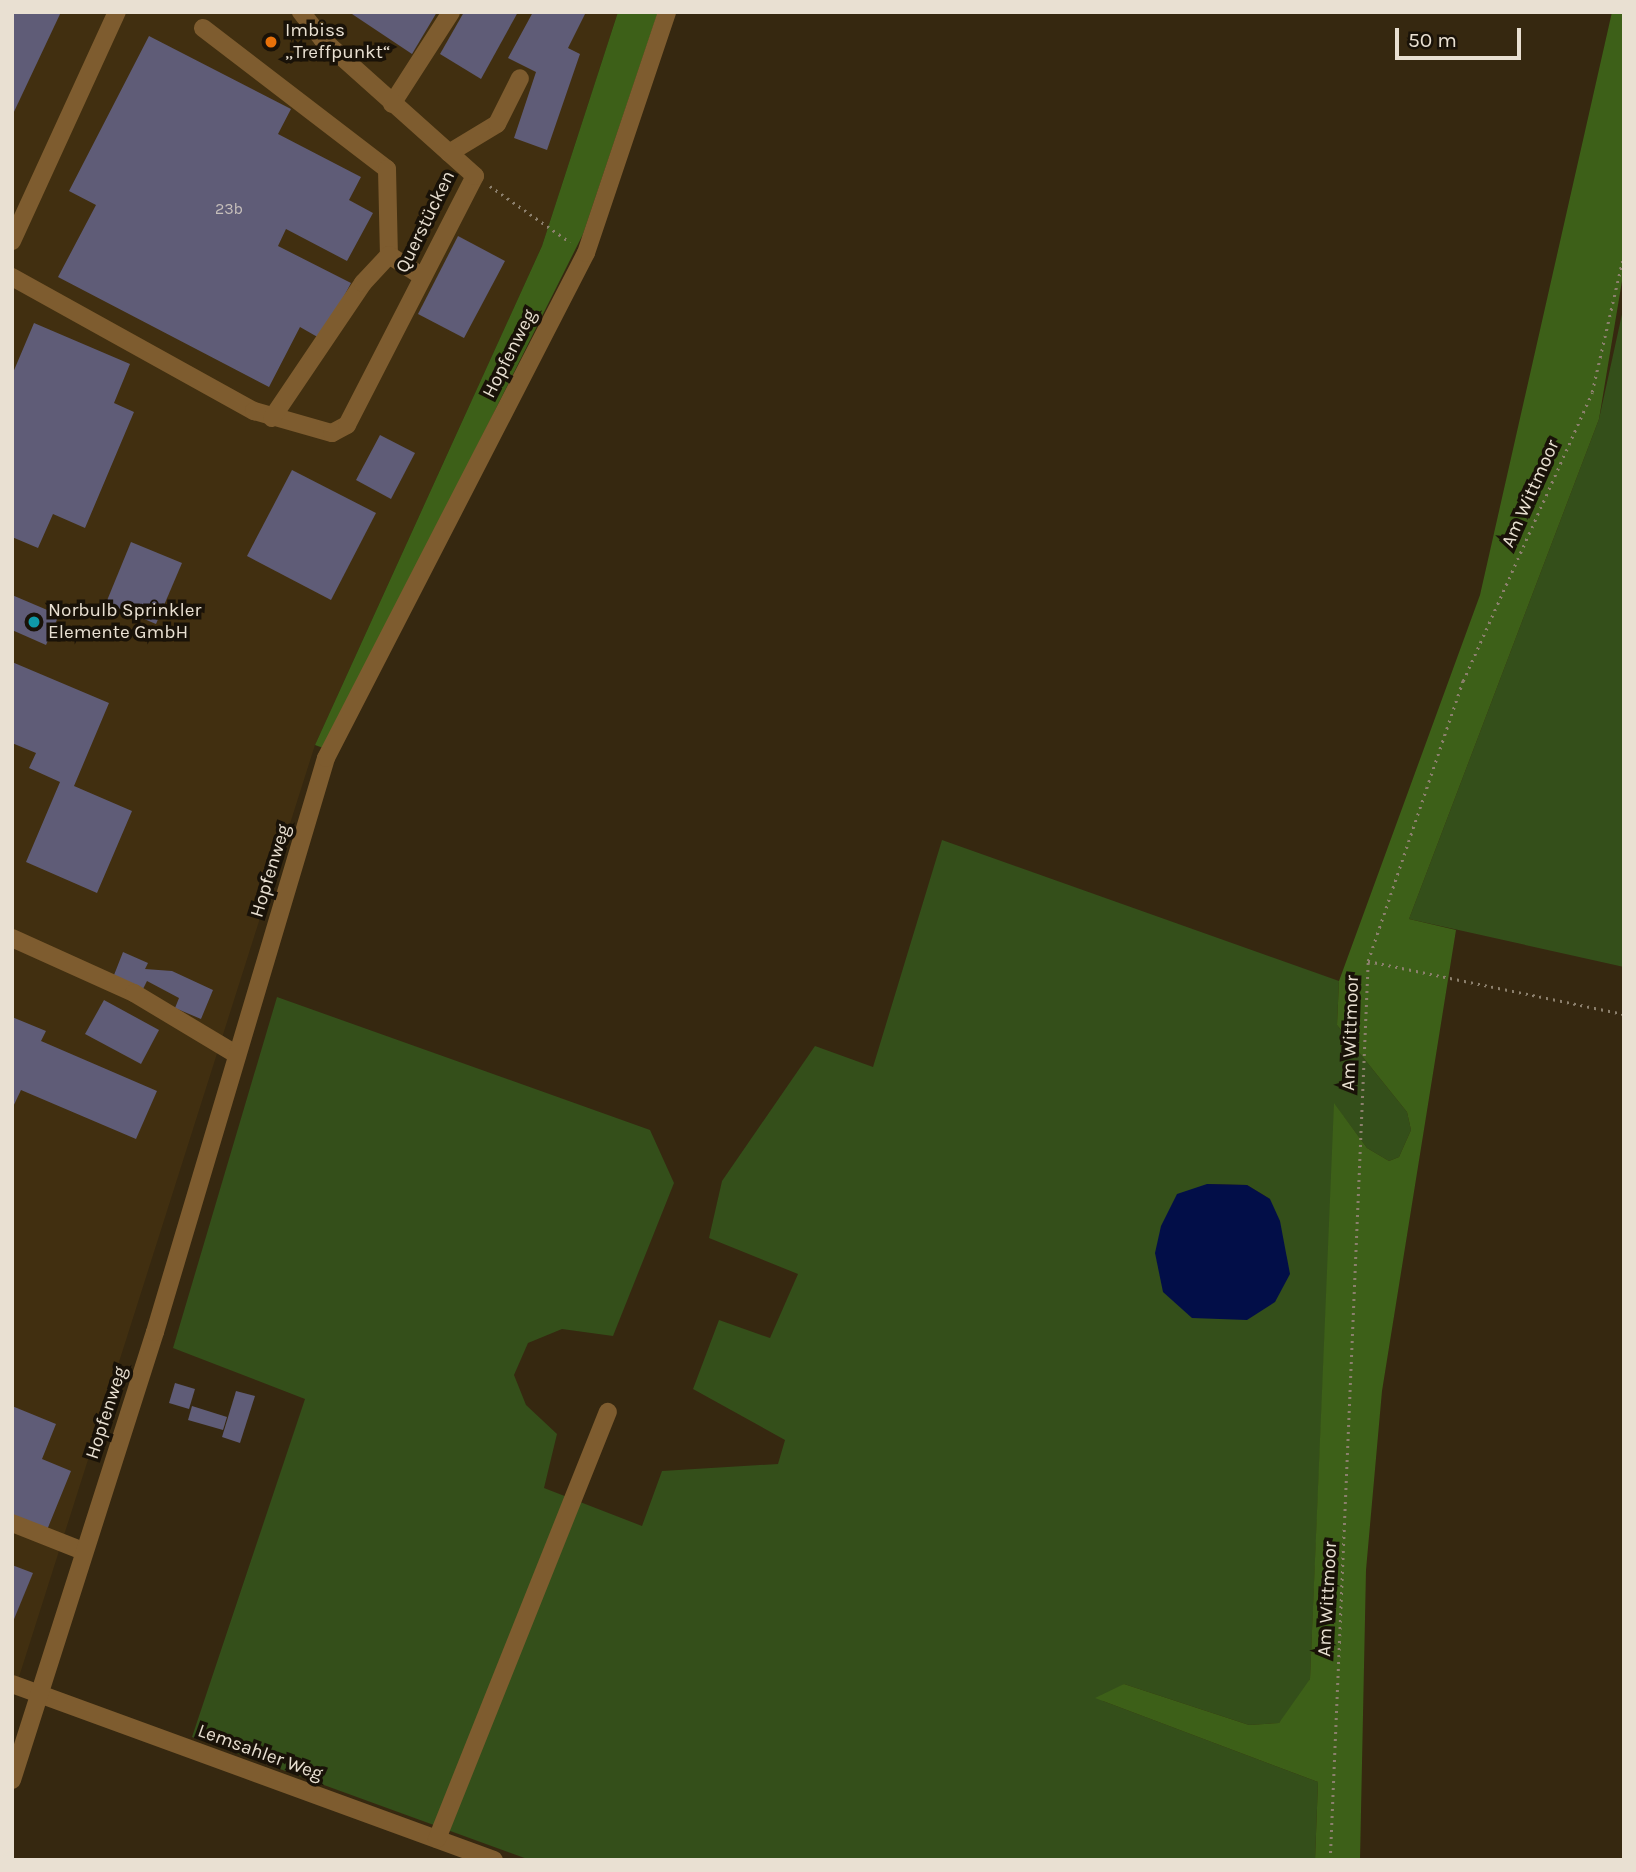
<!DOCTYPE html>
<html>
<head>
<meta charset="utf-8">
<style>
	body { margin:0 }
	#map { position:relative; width:1636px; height:1872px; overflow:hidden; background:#362810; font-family:Karla,sans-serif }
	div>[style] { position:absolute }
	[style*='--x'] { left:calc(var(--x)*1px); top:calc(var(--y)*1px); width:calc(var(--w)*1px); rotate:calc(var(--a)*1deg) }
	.built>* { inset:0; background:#412f10 }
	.green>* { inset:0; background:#344f1a }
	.forest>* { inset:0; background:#3d6018 }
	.water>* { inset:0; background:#020e48 }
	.building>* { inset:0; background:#5f5c77 }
	.path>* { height:2.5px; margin-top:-1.25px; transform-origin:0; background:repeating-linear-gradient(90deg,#8c806d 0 2px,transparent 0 7px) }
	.minor>* { height:18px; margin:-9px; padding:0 9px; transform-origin:9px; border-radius:9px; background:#7e5c2f }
	.dots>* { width:19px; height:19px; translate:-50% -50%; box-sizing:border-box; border:4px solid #191208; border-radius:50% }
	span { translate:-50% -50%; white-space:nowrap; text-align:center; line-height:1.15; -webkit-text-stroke:7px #191208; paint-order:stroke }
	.number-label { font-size:16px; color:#c6bfbb }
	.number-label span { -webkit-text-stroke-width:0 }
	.poi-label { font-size:19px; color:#e9e0d2 }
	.left { translate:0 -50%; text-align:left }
	.street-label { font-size:19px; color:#e9e0d2 }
	.frame { position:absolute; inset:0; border:14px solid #e9e0d2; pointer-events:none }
	.scale { position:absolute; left:1395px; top:28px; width:126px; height:32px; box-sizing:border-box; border:4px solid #e9e0d2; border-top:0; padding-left:9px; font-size:21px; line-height:24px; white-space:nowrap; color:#e9e0d2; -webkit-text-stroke:5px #191208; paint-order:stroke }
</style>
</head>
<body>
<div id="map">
	<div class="built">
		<div style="clip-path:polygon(12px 12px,618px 12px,542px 246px,315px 745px,12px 1699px)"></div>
	</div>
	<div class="green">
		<div style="clip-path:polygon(1624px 305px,1624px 967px,1409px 919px,1599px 419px)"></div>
		<div style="clip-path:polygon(evenodd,942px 840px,1339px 981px,1337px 1025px,1407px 1112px,1411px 1130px,1399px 1157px,1389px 1161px,1367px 1148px,1335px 1105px,1310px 1679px,1299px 1703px,1279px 1723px,1249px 1725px,1124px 1684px,1103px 1701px,1318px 1782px,1315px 1860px,530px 1860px,192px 1737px,305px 1399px,173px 1348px,277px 997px,650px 1130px,674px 1183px,613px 1336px,562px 1329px,528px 1343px,514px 1375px,526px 1405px,557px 1434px,544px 1488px,642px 1526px,662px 1471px,778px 1464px,785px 1440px,693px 1389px,719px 1320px,770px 1338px,798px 1274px,709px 1238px,722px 1181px,815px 1046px,873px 1067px,942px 840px,1207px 1184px,1247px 1185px,1270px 1199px,1207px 1184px)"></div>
	</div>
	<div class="forest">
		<div style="clip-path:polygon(618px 12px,658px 12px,583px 234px,326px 749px,315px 745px,542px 246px)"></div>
		<div style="clip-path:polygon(1612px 12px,1624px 12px,1624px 269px,1599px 419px,1409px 919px,1456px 930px,1382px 1391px,1366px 1570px,1360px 1860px,1315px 1860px,1318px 1782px,1095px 1698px,1124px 1684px,1249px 1725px,1279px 1723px,1310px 1679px,1334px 1103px,1367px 1148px,1389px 1161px,1399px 1157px,1411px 1130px,1407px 1112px,1337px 1025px,1339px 981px,1480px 595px)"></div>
	</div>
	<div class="water">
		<div style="clip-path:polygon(1207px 1184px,1247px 1185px,1270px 1199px,1280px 1221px,1290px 1274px,1275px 1302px,1247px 1320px,1192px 1318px,1163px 1292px,1155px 1253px,1161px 1226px,1177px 1194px)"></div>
	</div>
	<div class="building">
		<div style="clip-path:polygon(12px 12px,61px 12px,12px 116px)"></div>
		<div style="clip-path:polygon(349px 12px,437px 12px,412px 54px)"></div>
		<div style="clip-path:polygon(464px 12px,518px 12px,481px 79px,440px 54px)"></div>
		<div style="clip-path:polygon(533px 12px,586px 12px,568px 48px,580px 54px,547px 150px,514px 138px,536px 72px,508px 58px)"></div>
		<div style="clip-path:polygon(149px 36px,291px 109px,278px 134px,361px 177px,349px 200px,373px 213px,347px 261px,286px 229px,278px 246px,351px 283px,321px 339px,300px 327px,269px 387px,58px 277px,96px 205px,69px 191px)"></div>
		<div style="clip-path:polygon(458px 236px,505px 261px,464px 338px,418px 314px)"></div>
		<div style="clip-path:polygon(34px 323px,130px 364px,114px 403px,134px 412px,85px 528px,53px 514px,38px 548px,12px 537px,12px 375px)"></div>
		<div style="clip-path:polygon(380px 435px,415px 453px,391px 499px,356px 480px)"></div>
		<div style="clip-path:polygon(292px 470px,376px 513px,331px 600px,247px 556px)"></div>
		<div style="clip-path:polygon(131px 542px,182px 563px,156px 624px,106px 603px)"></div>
		<div style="clip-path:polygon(12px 595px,59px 615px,46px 645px,12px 630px)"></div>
		<div style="clip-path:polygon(12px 662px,109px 703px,74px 786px,132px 811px,97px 893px,26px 862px,60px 782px,29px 768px,36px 753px,12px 743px)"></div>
		<div style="clip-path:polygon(123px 952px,148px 963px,145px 969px,172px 971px,213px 990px,201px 1019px,175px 1008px,179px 998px,147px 981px,143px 989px,114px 975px)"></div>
		<div style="clip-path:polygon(104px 1000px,159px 1030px,141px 1064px,85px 1034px)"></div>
		<div style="clip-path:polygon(12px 1017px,46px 1031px,41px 1041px,157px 1091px,136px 1139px,21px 1090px,12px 1109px)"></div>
		<div style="clip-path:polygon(175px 1383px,195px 1389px,189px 1409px,169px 1403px)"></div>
		<div style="clip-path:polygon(236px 1391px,255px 1396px,240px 1443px,222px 1437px)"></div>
		<div style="clip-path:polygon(12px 1406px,56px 1424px,42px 1459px,71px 1471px,47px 1530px,12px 1516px)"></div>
		<div style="clip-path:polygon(192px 1406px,227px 1417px,223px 1430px,188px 1420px)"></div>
		<div style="clip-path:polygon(12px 1565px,33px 1573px,12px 1624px)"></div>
	</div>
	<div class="path">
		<div style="--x:490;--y:186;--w:98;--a:35"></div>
		<div style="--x:1368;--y:961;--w:261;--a:11.7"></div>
		<div style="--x:1330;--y:1860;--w:900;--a:-87.58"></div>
		<div style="--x:1368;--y:961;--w:296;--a:-71.3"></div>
		<div style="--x:1463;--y:681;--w:316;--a:-65.9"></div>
		<div style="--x:1592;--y:392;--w:143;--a:-77"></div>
	</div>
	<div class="minor">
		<div style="--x:203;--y:28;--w:232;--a:37.5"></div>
		<div style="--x:387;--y:169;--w:86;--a:88.7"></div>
		<div style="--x:389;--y:255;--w:40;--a:32.9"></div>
		<div style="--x:392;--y:104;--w:109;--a:-57.3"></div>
		<div style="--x:449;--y:153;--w:56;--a:-31.1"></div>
		<div style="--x:497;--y:124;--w:51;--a:-63.4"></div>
		<div style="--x:12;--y:241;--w:252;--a:-65.4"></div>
		<div style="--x:12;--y:277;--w:277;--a:29"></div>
		<div style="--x:254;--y:411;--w:81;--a:15.8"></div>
		<div style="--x:332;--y:433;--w:17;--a:-28"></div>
		<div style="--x:347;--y:425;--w:280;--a:-62.8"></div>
		<div style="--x:475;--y:176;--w:204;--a:-138.2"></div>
		<div style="--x:323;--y:40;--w:36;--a:-128"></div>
		<div style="--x:272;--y:418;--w:163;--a:-56"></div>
		<div style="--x:363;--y:283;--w:38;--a:-47"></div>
		<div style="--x:12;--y:938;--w:134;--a:24.3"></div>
		<div style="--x:134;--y:993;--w:120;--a:31"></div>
		<div style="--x:12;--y:1523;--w:76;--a:21.5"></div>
		<div style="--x:12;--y:1684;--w:513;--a:20.06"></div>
		<div style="--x:12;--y:1780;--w:470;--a:-72.3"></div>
		<div style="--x:155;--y:1332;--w:599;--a:-73.41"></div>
		<div style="--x:326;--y:758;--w:568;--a:-62.76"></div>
		<div style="--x:586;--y:253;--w:254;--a:-71.4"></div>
		<div style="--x:437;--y:1839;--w:460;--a:-68.2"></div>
	</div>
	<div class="dots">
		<div style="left:271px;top:42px;background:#e8710a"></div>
		<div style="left:34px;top:622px;background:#0f9aa8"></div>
	</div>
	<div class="number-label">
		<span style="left:229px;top:209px">23b</span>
	</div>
	<div class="poi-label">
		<span class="left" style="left:285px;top:42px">Imbiss<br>„Treffpunkt“</span>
		<span class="left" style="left:48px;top:622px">Norbulb Sprinkler<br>Elemente GmbH</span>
	</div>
	<div class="street-label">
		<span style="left:426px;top:222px;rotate:-64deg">Querstücken</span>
		<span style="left:510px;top:354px;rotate:-63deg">Hopfenweg</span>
		<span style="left:1531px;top:494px;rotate:-66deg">Am Wittmoor</span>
		<span style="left:271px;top:871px;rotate:-73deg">Hopfenweg</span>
		<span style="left:1351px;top:1033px;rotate:-88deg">Am Wittmoor</span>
		<span style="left:107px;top:1413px;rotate:-72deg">Hopfenweg</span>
		<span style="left:1328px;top:1599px;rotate:-87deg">Am Wittmoor</span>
		<span style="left:260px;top:1753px;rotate:20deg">Lemsahler Weg</span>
	</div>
	<div class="frame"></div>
	<div class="scale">50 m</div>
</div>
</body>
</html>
